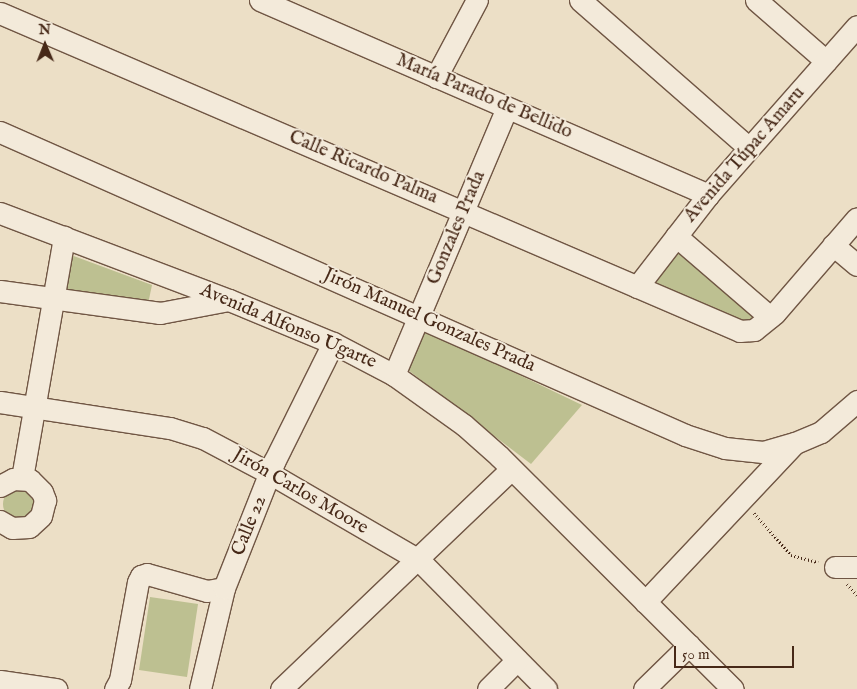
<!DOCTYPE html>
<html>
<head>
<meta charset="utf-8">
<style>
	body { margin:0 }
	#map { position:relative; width:857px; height:689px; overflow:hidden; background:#ecdfc6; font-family:"IM FELL English",serif }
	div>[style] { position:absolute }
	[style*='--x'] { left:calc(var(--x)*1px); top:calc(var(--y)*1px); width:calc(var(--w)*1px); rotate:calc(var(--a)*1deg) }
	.green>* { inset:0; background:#bdc091 }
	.round { border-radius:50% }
	.path>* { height:3px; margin-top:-1.5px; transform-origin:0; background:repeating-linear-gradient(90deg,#472918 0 1px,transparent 0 3.5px) }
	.roads { filter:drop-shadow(1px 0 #705644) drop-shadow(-1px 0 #705644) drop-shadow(0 1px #705644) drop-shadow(0 -1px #705644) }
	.minor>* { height:21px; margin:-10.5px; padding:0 10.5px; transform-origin:10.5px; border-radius:10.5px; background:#f3eada }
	span { translate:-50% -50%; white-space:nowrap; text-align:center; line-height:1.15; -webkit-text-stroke:4px #f3eada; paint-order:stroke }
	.street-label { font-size:19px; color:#472918 }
	.north { position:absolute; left:20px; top:20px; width:50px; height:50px; -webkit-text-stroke:4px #f3eada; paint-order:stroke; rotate:359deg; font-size:14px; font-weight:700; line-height:20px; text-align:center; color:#472918 }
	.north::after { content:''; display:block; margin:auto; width:18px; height:22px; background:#472918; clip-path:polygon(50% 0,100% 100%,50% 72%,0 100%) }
	.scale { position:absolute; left:674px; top:646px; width:120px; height:22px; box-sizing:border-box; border:2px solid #472918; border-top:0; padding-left:6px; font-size:15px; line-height:18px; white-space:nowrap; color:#472918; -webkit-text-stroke:4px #f3eada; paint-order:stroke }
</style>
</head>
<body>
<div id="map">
	<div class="green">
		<div style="clip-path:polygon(681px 248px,764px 316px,748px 326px,656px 287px,654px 281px)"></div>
		<div style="clip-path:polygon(71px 255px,152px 285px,148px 304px,63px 293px)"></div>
		<div style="clip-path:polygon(426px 330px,582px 405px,531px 464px,408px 370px)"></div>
		<div class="round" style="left:3px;top:488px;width:32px;height:32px"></div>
		<div style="clip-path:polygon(150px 597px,198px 604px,187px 677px,139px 670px)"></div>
	</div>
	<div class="path">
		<div style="--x:754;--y:513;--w:56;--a:48.6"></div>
		<div style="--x:791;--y:555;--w:28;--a:15"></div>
		<div style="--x:847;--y:584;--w:15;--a:48"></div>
	</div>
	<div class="roads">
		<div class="minor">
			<div style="--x:260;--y:0;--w:489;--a:23.5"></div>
			<div style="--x:580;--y:0;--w:225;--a:41.2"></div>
			<div style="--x:756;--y:0;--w:93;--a:41.1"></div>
			<div style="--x:0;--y:13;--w:805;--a:23.25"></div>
			<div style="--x:740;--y:331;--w:14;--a:-4"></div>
			<div style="--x:754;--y:330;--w:27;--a:-39"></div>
			<div style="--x:775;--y:313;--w:125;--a:-49.2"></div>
			<div style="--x:436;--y:77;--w:87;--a:-62"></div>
			<div style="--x:0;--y:132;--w:749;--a:23.86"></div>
			<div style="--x:685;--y:435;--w:42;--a:18"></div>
			<div style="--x:725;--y:448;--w:38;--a:6"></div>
			<div style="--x:763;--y:452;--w:33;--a:-16"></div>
			<div style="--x:795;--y:443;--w:28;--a:-23"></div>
			<div style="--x:821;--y:432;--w:48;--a:-40.7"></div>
			<div style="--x:0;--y:213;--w:245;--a:20.8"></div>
			<div style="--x:229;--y:300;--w:113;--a:22.5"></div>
			<div style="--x:333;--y:343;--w:69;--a:27.7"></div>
			<div style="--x:394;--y:375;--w:86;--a:35.5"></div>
			<div style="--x:464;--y:425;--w:47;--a:41.5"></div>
			<div style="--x:499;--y:456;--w:330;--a:44.9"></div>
			<div style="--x:676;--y:236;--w:124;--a:40.8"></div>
			<div style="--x:833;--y:245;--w:31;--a:40"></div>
			<div style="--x:637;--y:287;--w:116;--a:-52.3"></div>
			<div style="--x:708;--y:195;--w:225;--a:-48.6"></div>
			<div style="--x:0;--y:291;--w:162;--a:7.8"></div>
			<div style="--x:160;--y:313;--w:70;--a:-10.7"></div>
			<div style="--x:394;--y:375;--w:290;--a:-67.1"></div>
			<div style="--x:0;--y:402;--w:172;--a:8.7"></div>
			<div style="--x:170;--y:428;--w:34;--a:17"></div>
			<div style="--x:203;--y:438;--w:77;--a:27.9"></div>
			<div style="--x:271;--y:474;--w:171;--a:30.2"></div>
			<div style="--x:419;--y:560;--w:181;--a:45.4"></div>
			<div style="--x:22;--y:478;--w:245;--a:-80.1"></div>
			<div style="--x:0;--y:486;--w:15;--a:-28"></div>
			<div style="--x:13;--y:479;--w:17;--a:3"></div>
			<div style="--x:30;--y:480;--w:17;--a:45"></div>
			<div style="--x:42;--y:492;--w:9;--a:69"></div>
			<div style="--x:45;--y:500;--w:16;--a:104"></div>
			<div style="--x:41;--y:516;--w:16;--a:137"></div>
			<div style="--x:29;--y:527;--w:17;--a:177"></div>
			<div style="--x:12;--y:528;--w:14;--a:-150"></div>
			<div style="--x:835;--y:567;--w:22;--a:0"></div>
			<div style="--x:645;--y:602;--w:217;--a:-46.7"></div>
			<div style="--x:0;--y:681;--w:57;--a:8.1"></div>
			<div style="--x:115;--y:689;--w:10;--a:-61"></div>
			<div style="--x:120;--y:680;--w:100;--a:-79.6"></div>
			<div style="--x:138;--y:582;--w:7;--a:-63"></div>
			<div style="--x:141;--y:576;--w:6;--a:-18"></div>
			<div style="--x:147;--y:574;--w:62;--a:15.8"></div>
			<div style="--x:207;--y:591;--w:17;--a:-10"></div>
			<div style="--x:200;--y:689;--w:104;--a:-76.6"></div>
			<div style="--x:224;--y:588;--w:136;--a:-68.4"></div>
			<div style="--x:274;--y:462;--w:133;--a:-63.6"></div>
			<div style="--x:281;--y:689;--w:318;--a:-43.7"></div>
			<div style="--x:488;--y:689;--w:41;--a:-45"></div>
			<div style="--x:644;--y:689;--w:63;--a:-44.4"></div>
		</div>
	</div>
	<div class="street-label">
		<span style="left:484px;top:97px;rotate:23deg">María Parado de Bellido</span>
		<span style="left:745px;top:155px;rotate:-49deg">Avenida Túpac Amaru</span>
		<span style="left:363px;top:168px;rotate:23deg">Calle Ricardo Palma</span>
		<span style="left:457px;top:228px;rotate:-67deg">Gonzales Prada</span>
		<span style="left:429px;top:321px;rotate:24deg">Jirón Manuel Gonzales Prada</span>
		<span style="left:288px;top:327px;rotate:23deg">Avenida Alfonso Ugarte</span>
		<span style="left:300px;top:492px;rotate:30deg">Jirón Carlos Moore</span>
		<span style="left:250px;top:526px;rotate:-68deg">Calle 22</span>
	</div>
	<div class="north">N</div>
	<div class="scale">50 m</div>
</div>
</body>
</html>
